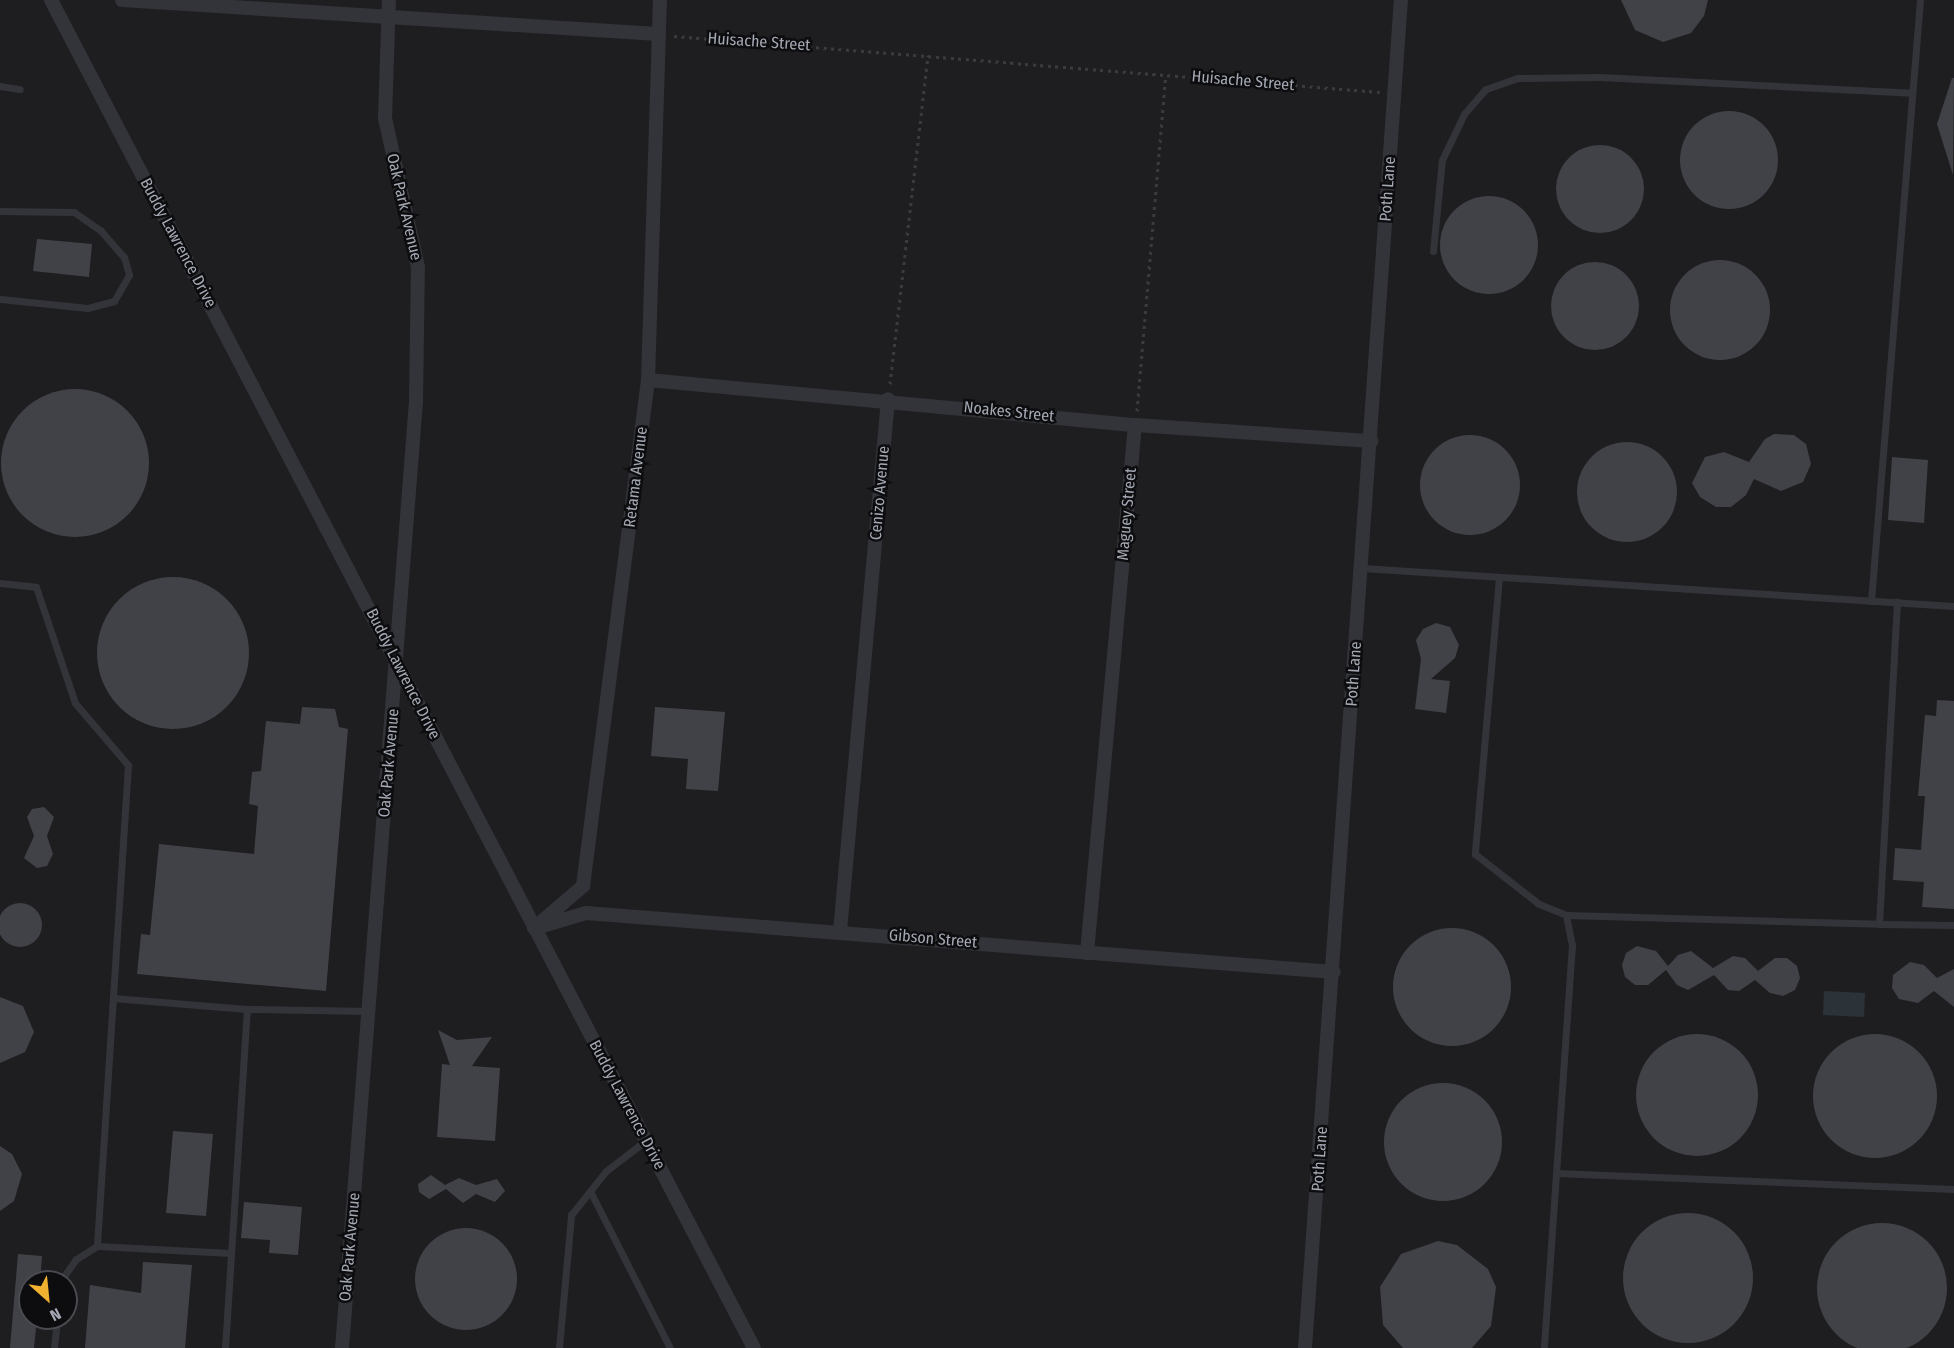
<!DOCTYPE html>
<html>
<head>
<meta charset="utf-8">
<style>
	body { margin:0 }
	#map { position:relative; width:1954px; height:1348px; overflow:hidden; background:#121214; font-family:"Fira Sans Condensed",sans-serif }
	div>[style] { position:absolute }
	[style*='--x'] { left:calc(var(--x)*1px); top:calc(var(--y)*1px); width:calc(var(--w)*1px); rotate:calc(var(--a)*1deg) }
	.built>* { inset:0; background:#1e1e21 }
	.water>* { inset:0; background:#2b3339 }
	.building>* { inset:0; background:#414247 }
	.round { border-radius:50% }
	.path>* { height:3px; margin-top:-1.5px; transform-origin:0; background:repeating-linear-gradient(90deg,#393b40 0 3px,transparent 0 7.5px) }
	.service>* { height:7px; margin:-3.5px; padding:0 3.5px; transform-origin:3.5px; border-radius:3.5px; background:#333439 }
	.minor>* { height:14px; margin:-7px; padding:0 7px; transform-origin:7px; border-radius:7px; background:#333439 }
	span { translate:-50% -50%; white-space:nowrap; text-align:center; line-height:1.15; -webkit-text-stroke:5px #0d0d0f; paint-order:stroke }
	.street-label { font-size:16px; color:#a4a9b4 }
	.north { position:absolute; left:18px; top:1270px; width:60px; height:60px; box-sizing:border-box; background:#0d0d0f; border:2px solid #494b51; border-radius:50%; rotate:153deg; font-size:16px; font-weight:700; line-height:24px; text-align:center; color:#a4a9b4 }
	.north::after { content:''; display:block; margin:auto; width:21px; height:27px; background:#efb12f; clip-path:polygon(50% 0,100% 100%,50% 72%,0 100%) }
</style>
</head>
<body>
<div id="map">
	<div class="built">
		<div style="clip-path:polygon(evenodd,0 0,1954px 0,1954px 1348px,0 1348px,0 0,30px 1282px,66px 1282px,66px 1318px,30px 1318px,30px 1282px)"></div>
	</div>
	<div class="water">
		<div style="clip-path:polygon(1824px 991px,1865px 993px,1864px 1017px,1823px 1015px)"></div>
	</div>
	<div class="building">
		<div style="clip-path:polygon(1621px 0,1708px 0,1704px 16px,1691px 33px,1663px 42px,1635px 30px)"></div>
		<div style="clip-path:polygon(1952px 78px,1954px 78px,1953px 175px,1937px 124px)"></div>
		<div class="round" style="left:1680px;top:111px;width:98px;height:98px"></div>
		<div class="round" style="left:1556px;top:145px;width:88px;height:88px"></div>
		<div class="round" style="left:1440px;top:196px;width:98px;height:98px"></div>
		<div style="clip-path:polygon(37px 239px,92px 244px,89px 277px,33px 271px)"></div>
		<div class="round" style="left:1670px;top:260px;width:100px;height:100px"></div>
		<div class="round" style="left:1551px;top:262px;width:88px;height:88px"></div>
		<div class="round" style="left:1px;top:389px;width:148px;height:148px"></div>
		<div style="clip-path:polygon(1774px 434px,1794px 435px,1806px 444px,1811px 464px,1803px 482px,1781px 491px,1754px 479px,1746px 495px,1731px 507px,1716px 507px,1700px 497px,1692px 483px,1705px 457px,1724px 452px,1749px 462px,1765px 439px)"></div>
		<div class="round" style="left:1420px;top:435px;width:100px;height:100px"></div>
		<div class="round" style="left:1577px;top:442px;width:100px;height:100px"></div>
		<div style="clip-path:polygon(1892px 457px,1928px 460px,1924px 523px,1888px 520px)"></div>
		<div class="round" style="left:97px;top:577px;width:152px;height:152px"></div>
		<div style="clip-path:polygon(1436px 623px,1450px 627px,1459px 645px,1455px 658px,1431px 679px,1450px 681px,1446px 713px,1415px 709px,1421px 659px,1416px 640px,1423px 629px)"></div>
		<div style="clip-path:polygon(1937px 700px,1954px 701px,1954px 909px,1922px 907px,1924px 882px,1893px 880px,1895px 848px,1921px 850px,1925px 796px,1918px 796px,1925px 715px,1936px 716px)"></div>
		<div style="clip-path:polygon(302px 707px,335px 709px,339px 727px,348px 729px,326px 991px,137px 974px,141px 934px,150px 935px,159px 844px,254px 854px,258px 806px,249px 804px,252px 772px,261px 771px,266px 721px,300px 724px)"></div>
		<div style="clip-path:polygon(655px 707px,725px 712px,718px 791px,686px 789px,688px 759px,651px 756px)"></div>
		<div style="clip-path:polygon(44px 807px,54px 817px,47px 836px,53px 854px,47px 866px,37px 868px,24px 858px,34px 836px,27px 817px,32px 809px)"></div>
		<div class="round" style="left:-2px;top:903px;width:44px;height:44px"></div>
		<div class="round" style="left:1393px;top:928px;width:118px;height:118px"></div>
		<div style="clip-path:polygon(1637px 946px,1656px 951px,1668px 966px,1678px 955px,1691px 951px,1713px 968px,1733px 956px,1745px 958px,1758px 971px,1775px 958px,1787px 958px,1797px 966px,1800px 978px,1795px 990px,1783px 996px,1770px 993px,1755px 980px,1739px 991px,1728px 990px,1714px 975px,1688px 990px,1677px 985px,1666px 970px,1648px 985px,1635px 985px,1625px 977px,1622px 965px,1626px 953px)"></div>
		<div style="clip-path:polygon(1910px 962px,1924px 965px,1937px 978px,1954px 969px,1954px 1007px,1934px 991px,1918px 1003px,1899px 999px,1892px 988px,1893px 975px)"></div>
		<div style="clip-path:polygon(0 997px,23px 1006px,34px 1032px,25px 1052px,0 1063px)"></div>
		<div style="clip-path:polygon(438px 1030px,457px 1040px,492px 1037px,472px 1066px,500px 1068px,495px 1141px,437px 1137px,442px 1064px,450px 1065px)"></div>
		<div class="round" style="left:1636px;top:1034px;width:122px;height:122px"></div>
		<div class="round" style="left:1813px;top:1034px;width:124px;height:124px"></div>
		<div class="round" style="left:1384px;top:1083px;width:118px;height:118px"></div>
		<div style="clip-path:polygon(173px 1131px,213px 1134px,206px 1216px,166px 1213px)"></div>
		<div style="clip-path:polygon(0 1146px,12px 1154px,22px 1174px,14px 1201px,0 1211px)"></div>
		<div style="clip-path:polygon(431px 1175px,445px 1185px,459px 1178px,476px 1185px,497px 1179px,505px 1191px,495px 1202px,476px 1194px,463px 1203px,446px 1189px,429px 1199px,419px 1192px,418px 1184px)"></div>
		<div style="clip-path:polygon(244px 1202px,302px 1207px,298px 1255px,269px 1253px,270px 1240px,241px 1238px)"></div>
		<div class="round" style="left:1623px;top:1213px;width:130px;height:130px"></div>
		<div class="round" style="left:1817px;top:1223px;width:130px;height:130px"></div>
		<div class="round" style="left:415px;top:1228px;width:102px;height:102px"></div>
		<div style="clip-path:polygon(1438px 1241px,1457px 1245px,1488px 1269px,1496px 1287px,1491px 1326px,1472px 1348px,1403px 1348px,1383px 1325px,1380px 1287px,1401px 1254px)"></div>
		<div style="clip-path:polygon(18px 1254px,42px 1256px,40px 1282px,30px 1282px,30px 1318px,37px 1318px,34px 1348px,10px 1348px)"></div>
		<div style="clip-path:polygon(143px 1262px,192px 1265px,185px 1348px,85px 1348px,90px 1285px,141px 1293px)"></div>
	</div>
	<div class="path">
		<div style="--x:674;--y:36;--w:708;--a:4.54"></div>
		<div style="--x:890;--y:384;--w:331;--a:-83.4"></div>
		<div style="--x:1137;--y:411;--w:337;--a:-85.1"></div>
	</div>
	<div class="service">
		<div style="--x:0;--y:86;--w:20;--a:9"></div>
		<div style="--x:0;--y:211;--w:74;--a:0.8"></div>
		<div style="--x:74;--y:212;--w:33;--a:35"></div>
		<div style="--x:101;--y:231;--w:35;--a:49"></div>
		<div style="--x:124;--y:257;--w:19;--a:74"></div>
		<div style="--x:129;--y:275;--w:30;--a:120"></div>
		<div style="--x:114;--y:301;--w:27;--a:165"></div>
		<div style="--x:88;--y:308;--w:88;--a:-174.2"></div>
		<div style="--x:1433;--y:251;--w:91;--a:-84.4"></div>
		<div style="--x:1442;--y:160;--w:51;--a:-64.4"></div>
		<div style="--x:1464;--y:114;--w:33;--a:-49"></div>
		<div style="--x:1486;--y:89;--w:34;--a:-19"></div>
		<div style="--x:1518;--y:78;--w:82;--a:-0.7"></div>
		<div style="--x:1600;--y:77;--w:312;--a:2.9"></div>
		<div style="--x:1362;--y:568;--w:593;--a:3.67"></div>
		<div style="--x:1499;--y:577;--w:278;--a:95"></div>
		<div style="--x:1475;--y:854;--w:81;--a:38"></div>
		<div style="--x:1539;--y:904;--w:29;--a:22"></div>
		<div style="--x:1566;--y:915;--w:31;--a:79"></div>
		<div style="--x:1572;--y:945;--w:404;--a:94"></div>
		<div style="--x:0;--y:583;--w:36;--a:6"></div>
		<div style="--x:36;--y:587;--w:122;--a:71.4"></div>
		<div style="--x:75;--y:703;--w:82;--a:49.5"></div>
		<div style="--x:128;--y:765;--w:482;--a:93.7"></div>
		<div style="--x:97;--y:1246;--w:25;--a:148"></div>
		<div style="--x:76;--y:1259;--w:28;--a:125"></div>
		<div style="--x:1871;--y:601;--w:603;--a:-85.34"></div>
		<div style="--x:1566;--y:915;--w:313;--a:1.6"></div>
		<div style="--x:1879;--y:924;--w:323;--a:-86.8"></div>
		<div style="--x:1879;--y:924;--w:75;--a:0.8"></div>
		<div style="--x:113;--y:998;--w:134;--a:4.7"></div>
		<div style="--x:247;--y:1009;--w:122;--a:0.9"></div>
		<div style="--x:1556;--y:1173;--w:398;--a:2.3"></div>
		<div style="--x:590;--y:1191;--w:176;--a:63"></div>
		<div style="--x:97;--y:1246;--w:134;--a:3"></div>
		<div style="--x:54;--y:1348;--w:30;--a:-84"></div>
		<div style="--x:225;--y:1348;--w:340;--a:-86.3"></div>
		<div style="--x:559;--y:1348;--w:134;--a:-84.8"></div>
		<div style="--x:571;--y:1215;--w:56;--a:-51.5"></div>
		<div style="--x:606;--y:1171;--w:49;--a:-37.6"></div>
	</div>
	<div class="minor">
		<div style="--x:51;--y:0;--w:1520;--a:62.46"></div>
		<div style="--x:122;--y:0;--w:537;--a:3.63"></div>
		<div style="--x:648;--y:380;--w:489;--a:5.3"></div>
		<div style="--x:1135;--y:425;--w:237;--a:3.9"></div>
		<div style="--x:539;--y:927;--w:49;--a:-16.6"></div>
		<div style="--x:586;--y:913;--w:750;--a:4.51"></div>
		<div style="--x:534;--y:928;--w:65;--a:-40.6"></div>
		<div style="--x:583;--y:886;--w:510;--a:-82.68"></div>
		<div style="--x:648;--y:380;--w:380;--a:-88.2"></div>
		<div style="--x:840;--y:931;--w:534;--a:-84.84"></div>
		<div style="--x:1087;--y:953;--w:530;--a:-84.81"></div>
		<div style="--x:342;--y:1348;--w:949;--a:-85.53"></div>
		<div style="--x:416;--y:402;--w:135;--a:-89.2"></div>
		<div style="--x:418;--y:267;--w:153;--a:-102.5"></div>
		<div style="--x:385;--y:118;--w:118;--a:-88.1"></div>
		<div style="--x:1305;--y:1348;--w:1351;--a:-85.93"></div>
	</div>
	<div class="street-label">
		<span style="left:759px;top:42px;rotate:4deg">Huisache Street</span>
		<span style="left:1243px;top:81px;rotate:5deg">Huisache Street</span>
		<span style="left:1388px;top:189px;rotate:-86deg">Poth Lane</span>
		<span style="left:404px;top:207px;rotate:77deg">Oak Park Avenue</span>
		<span style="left:178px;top:243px;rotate:62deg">Buddy Lawrence Drive</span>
		<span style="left:1009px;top:412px;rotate:6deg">Noakes Street</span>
		<span style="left:636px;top:477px;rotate:-83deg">Retama Avenue</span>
		<span style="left:880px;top:493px;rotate:-85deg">Cenizo Avenue</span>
		<span style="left:1127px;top:514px;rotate:-85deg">Maguey Street</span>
		<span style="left:403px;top:674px;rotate:63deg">Buddy Lawrence Drive</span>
		<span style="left:1354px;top:674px;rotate:-86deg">Poth Lane</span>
		<span style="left:389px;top:763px;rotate:-85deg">Oak Park Avenue</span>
		<span style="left:933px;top:939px;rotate:5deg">Gibson Street</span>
		<span style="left:627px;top:1105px;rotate:62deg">Buddy Lawrence Drive</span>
		<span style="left:1320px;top:1159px;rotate:-86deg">Poth Lane</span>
		<span style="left:350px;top:1247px;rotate:-85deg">Oak Park Avenue</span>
	</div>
	<div class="north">N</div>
</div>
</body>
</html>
